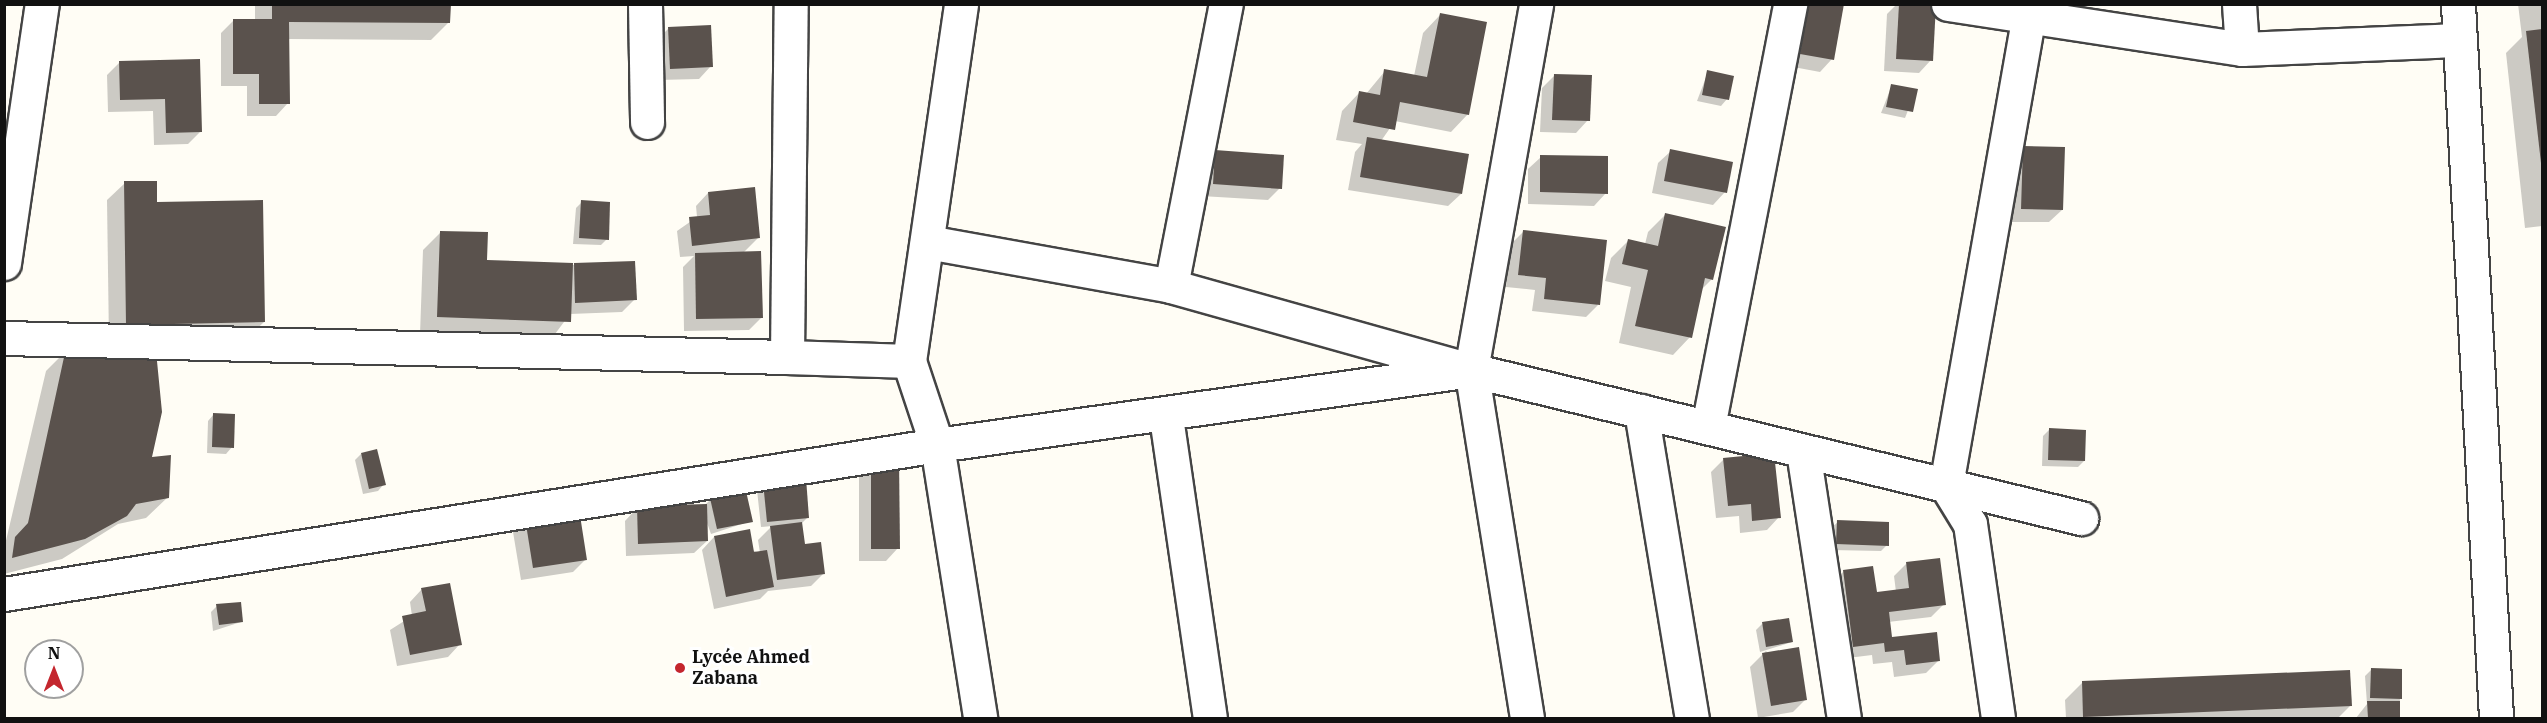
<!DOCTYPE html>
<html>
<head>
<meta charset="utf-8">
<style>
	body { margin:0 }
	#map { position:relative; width:2547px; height:723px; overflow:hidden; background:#fffdf5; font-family:"IBM Plex Serif",serif }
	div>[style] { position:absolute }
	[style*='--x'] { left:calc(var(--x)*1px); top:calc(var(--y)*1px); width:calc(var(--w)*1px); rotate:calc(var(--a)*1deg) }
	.shadow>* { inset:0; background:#0003 }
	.building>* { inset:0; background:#5a524d }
	.roads { filter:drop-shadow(2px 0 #444) drop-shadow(-2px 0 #444) drop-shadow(0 2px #444) drop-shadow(0 -2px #444) }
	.street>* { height:33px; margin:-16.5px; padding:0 16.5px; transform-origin:16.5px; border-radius:16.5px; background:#fff }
	.dots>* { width:16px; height:16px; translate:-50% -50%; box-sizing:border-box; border:3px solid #fff; border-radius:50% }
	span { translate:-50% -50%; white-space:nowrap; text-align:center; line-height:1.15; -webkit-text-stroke:6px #fff; paint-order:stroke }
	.poi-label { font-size:18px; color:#111; font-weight:700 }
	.left { translate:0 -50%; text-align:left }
	.frame { position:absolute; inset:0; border:6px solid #111; pointer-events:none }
	.north { position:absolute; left:24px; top:639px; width:60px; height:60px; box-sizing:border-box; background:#fff; border:2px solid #a0a0a0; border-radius:50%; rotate:0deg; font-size:16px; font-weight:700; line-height:24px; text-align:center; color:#111 }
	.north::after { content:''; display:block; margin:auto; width:21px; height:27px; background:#c4262e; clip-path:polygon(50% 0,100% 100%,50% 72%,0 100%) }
</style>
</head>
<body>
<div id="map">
	<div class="shadow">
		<div style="clip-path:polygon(255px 4px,449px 4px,449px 22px,431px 40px,288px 39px,288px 103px,276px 116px,247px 116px,247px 86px,221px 86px,221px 33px,233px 21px,255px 22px)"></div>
		<div style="clip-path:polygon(1799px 4px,1842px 4px,1832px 59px,1820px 72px,1788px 66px)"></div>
		<div style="clip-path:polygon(1897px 4px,1934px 4px,1931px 60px,1919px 73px,1884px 71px,1887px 14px)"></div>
		<div style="clip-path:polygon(2518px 4px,2542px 4px,2542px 226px,2525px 228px,2506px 53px,2522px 37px)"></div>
		<div style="clip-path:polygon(1440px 15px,1468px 114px,1451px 132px,1395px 121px,1381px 141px,1461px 194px,1448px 206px,1348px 190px,1355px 152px,1362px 144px,1336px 140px,1342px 111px,1359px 93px,1366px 94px,1385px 71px,1414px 76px,1423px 33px)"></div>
		<div style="clip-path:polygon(669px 28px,711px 66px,699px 79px,658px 80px,656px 41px)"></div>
		<div style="clip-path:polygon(198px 60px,200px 132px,188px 144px,154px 145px,153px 111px,108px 112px,107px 75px,119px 63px)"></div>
		<div style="clip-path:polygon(1708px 72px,1727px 99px,1721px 106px,1697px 101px)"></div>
		<div style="clip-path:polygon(1555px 75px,1588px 120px,1576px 133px,1540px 132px,1542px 88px)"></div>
		<div style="clip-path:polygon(1892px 85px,1916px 90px,1905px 118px,1881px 113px)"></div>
		<div style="clip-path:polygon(2023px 147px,2062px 210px,2049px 222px,2009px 222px,2011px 160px)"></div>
		<div style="clip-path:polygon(1671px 151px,1725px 192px,1713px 205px,1652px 193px,1658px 163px)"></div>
		<div style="clip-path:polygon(1216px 152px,1280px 188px,1268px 200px,1201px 196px,1203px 165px)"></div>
		<div style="clip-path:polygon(1541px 157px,1606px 193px,1594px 206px,1528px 204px,1528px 169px)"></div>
		<div style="clip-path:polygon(125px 183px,156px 204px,264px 322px,246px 339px,109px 342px,107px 200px)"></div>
		<div style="clip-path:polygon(708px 193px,758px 238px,743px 253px,762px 317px,749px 330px,684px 331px,683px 267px,694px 256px,680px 257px,677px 231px,697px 217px,696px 206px)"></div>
		<div style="clip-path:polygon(582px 202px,607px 239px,601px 245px,573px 244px,576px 208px)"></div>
		<div style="clip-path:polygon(1666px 214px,1712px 279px,1701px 290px,1690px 337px,1673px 355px,1619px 343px,1631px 287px,1605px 281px,1611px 258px,1628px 241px,1645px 244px,1648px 232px)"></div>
		<div style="clip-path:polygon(1524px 231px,1598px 305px,1586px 317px,1532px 311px,1535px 290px,1506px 287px,1511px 244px)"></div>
		<div style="clip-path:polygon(440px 233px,485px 261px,574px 265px,635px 299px,622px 312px,570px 314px,552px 338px,420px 334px,423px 250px)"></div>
		<div style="clip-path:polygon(67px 350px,150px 458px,168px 497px,146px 518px,118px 524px,62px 559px,4px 574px,4px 549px,46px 371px)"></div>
		<div style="clip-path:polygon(214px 414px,232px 447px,226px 454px,207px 453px,208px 421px)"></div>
		<div style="clip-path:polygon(2049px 430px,2084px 461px,2078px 467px,2042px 466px,2043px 436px)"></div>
		<div style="clip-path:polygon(361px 454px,384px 484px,378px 491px,363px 494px,355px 460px)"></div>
		<div style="clip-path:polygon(898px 458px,898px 548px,886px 561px,859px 561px,859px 471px)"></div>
		<div style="clip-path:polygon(1724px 459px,1779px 517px,1767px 530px,1740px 533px,1739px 516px,1716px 518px,1711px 472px)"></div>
		<div style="clip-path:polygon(764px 484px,808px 517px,801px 524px,804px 546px,824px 573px,811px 586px,768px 591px,760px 599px,714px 609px,702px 550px,714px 537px,760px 553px,758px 540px,772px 526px,761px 527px,757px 490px)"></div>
		<div style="clip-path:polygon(711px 499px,751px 521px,711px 534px,706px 520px,707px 541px,694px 553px,626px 556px,625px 521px,637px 508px,704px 506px)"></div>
		<div style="clip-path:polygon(525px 519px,586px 559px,573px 572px,521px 580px,513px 532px)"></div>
		<div style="clip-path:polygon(1838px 522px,1887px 545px,1881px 551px,1830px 550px,1831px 528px)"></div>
		<div style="clip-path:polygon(1906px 564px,1944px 604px,1931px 617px,1888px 622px,1890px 639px,1939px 660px,1926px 673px,1894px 677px,1892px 662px,1873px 664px,1872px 655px,1840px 659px,1831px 584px,1844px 571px,1875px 594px,1896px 592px,1894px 576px)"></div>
		<div style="clip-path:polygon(422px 589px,460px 644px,448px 657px,397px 666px,390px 630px,412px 616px,410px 602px)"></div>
		<div style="clip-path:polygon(217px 606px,241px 622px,213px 631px,211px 612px)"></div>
		<div style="clip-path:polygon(1762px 624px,1792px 642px,1760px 652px,1756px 630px)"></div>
		<div style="clip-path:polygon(1766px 651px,1806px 699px,1793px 712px,1758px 718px,1750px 667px)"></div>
		<div style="clip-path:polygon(2371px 670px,2400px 698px,2399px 718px,2356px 718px,2367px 704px,2365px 676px)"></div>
		<div style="clip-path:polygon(2083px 682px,2350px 706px,2338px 718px,2066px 718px,2065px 700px)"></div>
	</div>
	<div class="building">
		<div style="clip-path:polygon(272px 4px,451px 4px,450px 23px,289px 22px,290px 104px,259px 104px,259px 74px,233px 74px,233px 19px,272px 19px)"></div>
		<div style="clip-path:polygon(1809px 4px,1844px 4px,1834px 60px,1800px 54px)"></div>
		<div style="clip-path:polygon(1899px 4px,1936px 4px,1933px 61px,1896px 59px)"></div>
		<div style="clip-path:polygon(1440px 13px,1487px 22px,1469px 115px,1400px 102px,1395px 130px,1353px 122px,1359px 91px,1380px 95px,1384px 69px,1427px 77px)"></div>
		<div style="clip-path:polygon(711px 25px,713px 67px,670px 69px,668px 27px)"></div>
		<div style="clip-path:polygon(2542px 29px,2542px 163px,2541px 163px,2526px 31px)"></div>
		<div style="clip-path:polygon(200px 59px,202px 132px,166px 133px,165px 99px,120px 100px,119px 61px)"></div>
		<div style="clip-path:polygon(1707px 70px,1734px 76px,1729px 100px,1702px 95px)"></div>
		<div style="clip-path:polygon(1554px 74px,1592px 75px,1590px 121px,1552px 120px)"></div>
		<div style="clip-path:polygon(1891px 84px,1918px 89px,1913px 112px,1886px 107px)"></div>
		<div style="clip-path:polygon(1367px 137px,1469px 154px,1462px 194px,1360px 177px)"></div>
		<div style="clip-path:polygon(2023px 146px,2065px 147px,2063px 210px,2021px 209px)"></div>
		<div style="clip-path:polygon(1670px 149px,1733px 162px,1727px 193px,1664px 181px)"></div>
		<div style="clip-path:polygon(1215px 150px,1284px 155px,1282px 189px,1213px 184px)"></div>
		<div style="clip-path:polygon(1540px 155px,1608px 156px,1608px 194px,1540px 192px)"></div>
		<div style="clip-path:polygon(124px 181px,157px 181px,157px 202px,263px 200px,265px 322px,126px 325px)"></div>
		<div style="clip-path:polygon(755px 187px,760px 238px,692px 246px,689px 217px,710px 215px,708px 192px)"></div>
		<div style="clip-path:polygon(581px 200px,610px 202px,609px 240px,579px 238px)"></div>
		<div style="clip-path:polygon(1665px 213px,1726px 227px,1713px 280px,1705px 278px,1692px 338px,1635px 326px,1648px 270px,1622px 264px,1628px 239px,1658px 246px)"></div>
		<div style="clip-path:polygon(1523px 230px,1607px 240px,1600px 305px,1544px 299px,1546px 278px,1518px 275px)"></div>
		<div style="clip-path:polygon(440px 231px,488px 232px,487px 260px,573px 263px,571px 322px,437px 317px)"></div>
		<div style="clip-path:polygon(761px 251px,763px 318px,696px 319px,695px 253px)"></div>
		<div style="clip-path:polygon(635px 261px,637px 300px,575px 303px,574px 263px)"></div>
		<div style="clip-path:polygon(66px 348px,156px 351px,162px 412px,152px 457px,171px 455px,169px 498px,136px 504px,127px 516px,85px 539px,12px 558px,15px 537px,28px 523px)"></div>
		<div style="clip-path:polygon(213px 413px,235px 414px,234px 448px,212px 447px)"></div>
		<div style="clip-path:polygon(2049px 428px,2086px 430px,2085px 461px,2048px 460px)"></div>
		<div style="clip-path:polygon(377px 449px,386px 485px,369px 489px,361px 453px)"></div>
		<div style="clip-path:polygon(1774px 453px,1781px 518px,1752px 521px,1751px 504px,1728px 506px,1723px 458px)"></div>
		<div style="clip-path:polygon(871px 457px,899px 457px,900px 549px,871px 549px)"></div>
		<div style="clip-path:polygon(806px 478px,809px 518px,767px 522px,763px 482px)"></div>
		<div style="clip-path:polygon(746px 491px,753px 522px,717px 529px,710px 498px)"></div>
		<div style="clip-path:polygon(707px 504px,708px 541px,638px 544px,637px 506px)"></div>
		<div style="clip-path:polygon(579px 509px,587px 560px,533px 568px,525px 518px)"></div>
		<div style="clip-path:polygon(1837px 520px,1889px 522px,1889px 546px,1836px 544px)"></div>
		<div style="clip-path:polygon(802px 522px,805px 544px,821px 542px,825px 574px,777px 580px,770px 526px)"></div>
		<div style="clip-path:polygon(750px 529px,754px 552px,767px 550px,774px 587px,726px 597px,714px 536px)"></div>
		<div style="clip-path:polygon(1940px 558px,1946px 605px,1889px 612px,1892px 637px,1937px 632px,1940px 661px,1906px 665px,1904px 650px,1885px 652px,1884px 643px,1853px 647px,1843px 570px,1873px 566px,1877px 592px,1909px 588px,1906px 562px)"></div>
		<div style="clip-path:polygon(450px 583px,462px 645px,410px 655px,402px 616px,426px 611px,421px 588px)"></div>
		<div style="clip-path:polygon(241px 602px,243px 622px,219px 625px,216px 604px)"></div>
		<div style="clip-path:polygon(1789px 618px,1793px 642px,1766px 647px,1762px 622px)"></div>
		<div style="clip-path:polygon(1799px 647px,1807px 700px,1771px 706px,1762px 653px)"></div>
		<div style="clip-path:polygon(2371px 668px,2402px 669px,2402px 699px,2370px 698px)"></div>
		<div style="clip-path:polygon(2350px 670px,2352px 706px,2083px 717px,2082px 681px)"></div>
		<div style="clip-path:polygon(2367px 701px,2400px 701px,2400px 718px,2368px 718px)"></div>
	</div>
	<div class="roads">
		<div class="street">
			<div style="--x:645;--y:4;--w:118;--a:89"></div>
			<div style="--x:1948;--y:4;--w:297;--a:8.7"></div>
			<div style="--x:2242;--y:49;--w:218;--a:-2.4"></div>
			<div style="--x:2239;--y:4;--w:45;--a:86.2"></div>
			<div style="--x:2458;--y:4;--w:715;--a:86.95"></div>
			<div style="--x:927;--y:242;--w:248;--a:10.2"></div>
			<div style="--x:1171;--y:286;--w:299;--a:15.7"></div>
			<div style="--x:4;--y:263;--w:262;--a:-81.7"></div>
			<div style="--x:1171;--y:286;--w:287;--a:-79"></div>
			<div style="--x:4;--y:338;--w:783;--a:1.39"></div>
			<div style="--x:787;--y:357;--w:353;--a:-89.4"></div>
			<div style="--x:787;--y:357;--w:122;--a:1.9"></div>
			<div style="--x:909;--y:361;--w:361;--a:-81.7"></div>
			<div style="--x:909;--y:361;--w:89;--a:71.6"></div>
			<div style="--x:937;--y:445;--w:276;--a:81"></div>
			<div style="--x:1641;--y:411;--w:311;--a:80.6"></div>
			<div style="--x:1166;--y:417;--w:304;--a:81.7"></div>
			<div style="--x:1708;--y:427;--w:431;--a:-79"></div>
			<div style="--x:1803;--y:451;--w:270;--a:81.3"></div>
			<div style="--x:4;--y:594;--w:945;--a:-9.07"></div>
			<div style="--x:937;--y:445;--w:539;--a:-7.99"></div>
			<div style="--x:1471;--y:370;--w:628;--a:13.64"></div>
			<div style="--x:1527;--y:718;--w:352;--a:-99.1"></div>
			<div style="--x:1471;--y:370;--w:372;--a:-79.9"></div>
			<div style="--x:1998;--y:718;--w:196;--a:-98.2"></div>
			<div style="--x:1970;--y:524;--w:46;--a:-121.6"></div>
			<div style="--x:1946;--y:485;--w:474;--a:-80"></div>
		</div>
	</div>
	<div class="dots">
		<div style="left:680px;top:668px;background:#c4262e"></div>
	</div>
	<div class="poi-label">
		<span class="left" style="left:692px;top:668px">Lycée Ahmed<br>Zabana</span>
	</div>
	<div class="frame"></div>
	<div class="north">N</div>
</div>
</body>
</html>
